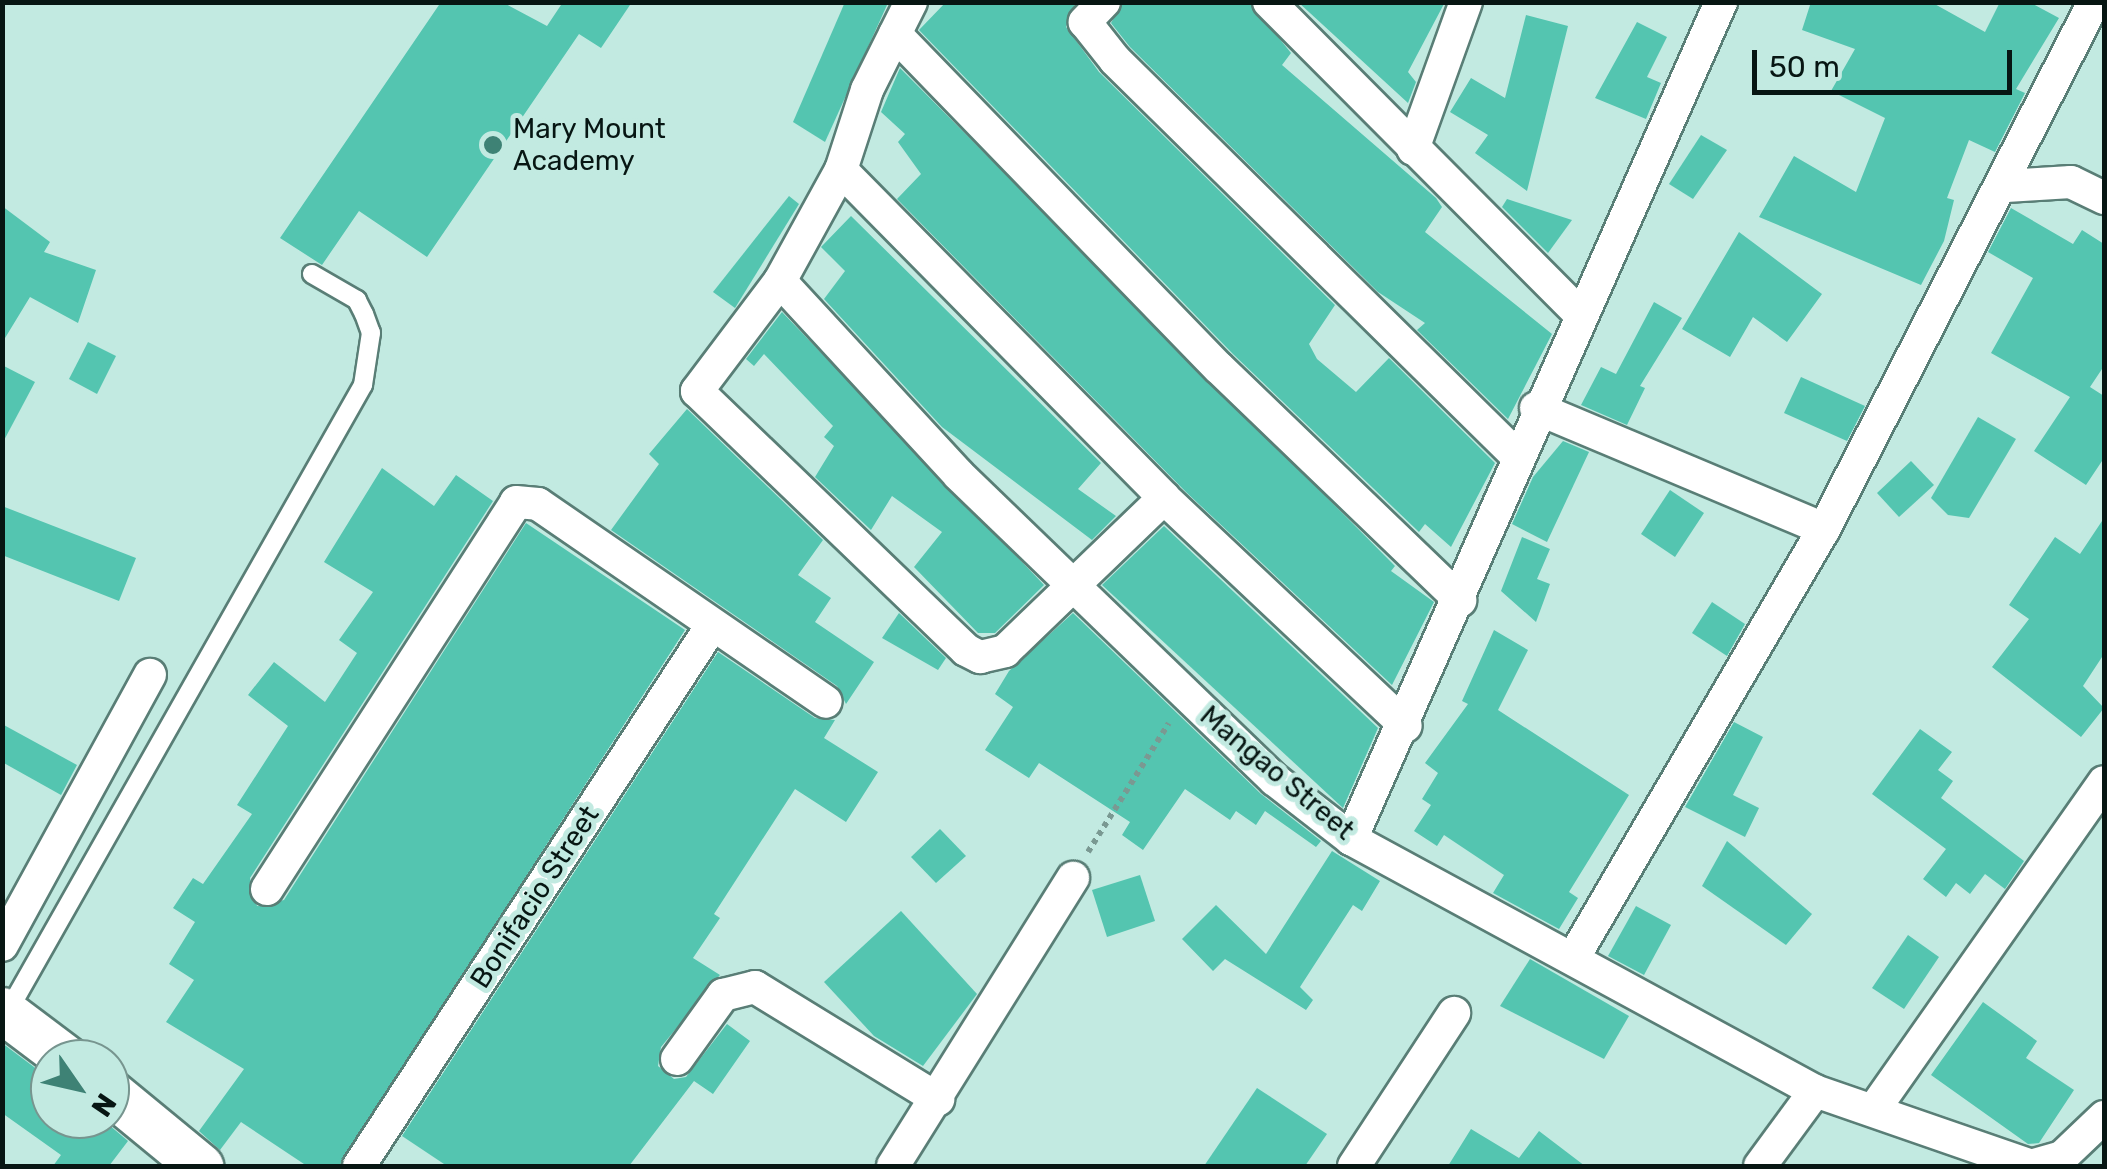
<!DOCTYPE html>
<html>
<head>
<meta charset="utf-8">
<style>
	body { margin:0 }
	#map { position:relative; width:2107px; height:1169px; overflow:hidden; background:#c2eae1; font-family:Rubik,sans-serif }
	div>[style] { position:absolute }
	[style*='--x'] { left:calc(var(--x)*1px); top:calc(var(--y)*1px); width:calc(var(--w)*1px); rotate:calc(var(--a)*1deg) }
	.building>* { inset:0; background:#54c5b0 }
	.path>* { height:6px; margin-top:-3px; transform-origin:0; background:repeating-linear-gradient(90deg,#7a9992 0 5px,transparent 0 10px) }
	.roads { filter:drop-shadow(2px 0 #597e76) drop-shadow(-2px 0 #597e76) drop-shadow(0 2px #597e76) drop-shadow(0 -2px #597e76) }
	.lane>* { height:18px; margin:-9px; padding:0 9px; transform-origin:9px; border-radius:9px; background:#fff }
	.street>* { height:32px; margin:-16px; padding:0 16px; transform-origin:16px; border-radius:16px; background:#fff }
	.secondary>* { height:45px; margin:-22.5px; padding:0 22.5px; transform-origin:22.5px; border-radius:22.5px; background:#fff }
	.dots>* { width:28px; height:28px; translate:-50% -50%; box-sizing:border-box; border:5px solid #c2eae1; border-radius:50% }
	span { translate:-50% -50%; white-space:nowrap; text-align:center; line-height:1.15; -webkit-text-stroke:10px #c2eae1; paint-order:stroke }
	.poi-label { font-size:28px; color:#071613 }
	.left { translate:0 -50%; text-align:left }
	.street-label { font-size:28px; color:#071613 }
	.frame { position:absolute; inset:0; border:5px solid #071613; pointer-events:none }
	.north { position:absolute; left:30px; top:1039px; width:100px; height:100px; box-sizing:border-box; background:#c2eae1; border:2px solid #77958f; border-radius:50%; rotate:124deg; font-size:28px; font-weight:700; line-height:40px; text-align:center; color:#071613 }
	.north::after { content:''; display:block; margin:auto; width:35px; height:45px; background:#3e8275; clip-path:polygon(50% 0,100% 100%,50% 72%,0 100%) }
	.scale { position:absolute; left:1752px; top:50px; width:260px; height:45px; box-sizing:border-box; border:5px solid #071613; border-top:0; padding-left:12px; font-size:30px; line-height:35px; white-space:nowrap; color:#071613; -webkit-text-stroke:8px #c2eae1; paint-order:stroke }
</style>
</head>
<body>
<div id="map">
	<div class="building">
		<div style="clip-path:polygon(441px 2px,502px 2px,547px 26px,563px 2px,632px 2px,601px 48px,579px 34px,427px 257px,359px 211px,322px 265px,280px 238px)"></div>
		<div style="clip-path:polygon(845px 2px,887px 5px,825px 142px,793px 122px)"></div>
		<div style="clip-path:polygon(946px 2px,1076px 2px,1066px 27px,1099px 72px,1335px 305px,1309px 344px,1317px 359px,1356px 392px,1389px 358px,1495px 463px,1451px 547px,1425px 524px,1419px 532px,1233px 354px,919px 30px)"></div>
		<div style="clip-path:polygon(1123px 2px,1250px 2px,1291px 53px,1282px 65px,1436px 198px,1442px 207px,1425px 232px,1552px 334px,1508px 419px,1417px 330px,1425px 323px,1378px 292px,1130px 47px,1111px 23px)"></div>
		<div style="clip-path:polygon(1298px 2px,1445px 2px,1408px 72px,1416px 82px,1408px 103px)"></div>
		<div style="clip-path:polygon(1811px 2px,1931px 2px,1985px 32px,2000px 2px,2029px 2px,2059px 18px,2016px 89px,2025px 93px,1995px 152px,1969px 140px,1947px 198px,1954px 200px,1944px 241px,1921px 285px,1759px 217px,1794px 156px,1856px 192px,1885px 118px,1831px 91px,1855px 49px,1802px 30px)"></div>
		<div style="clip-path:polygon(1526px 15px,1568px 26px,1527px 191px,1475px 153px,1488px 135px,1450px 112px,1471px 78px,1505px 98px)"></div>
		<div style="clip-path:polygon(1637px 22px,1667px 37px,1647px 77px,1661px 83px,1646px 119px,1595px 98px)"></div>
		<div style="clip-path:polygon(900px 68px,1395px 566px,1391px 571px,1434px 602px,1392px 685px,1186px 492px,897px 199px,921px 174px,898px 142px,905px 134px,881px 112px)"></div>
		<div style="clip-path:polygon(1701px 135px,1727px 150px,1693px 199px,1669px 184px)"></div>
		<div style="clip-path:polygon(789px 196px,799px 204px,735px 308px,713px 292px)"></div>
		<div style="clip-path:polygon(1507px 199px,1572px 220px,1548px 253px,1502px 207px)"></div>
		<div style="clip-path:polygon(2px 206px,50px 242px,44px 252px,96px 270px,78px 323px,30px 297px,2px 343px)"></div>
		<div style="clip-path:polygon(2011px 208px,2073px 244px,2082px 230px,2104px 244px,2104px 366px,2090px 387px,2104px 396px,2104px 458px,2086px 485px,2034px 451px,2070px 397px,1991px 353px,2033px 278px,1988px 252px)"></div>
		<div style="clip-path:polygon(851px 216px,1101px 463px,1078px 489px,1116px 516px,1092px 540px,942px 427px,824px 299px,845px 271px,821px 247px)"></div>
		<div style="clip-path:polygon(1739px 232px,1822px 294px,1787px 342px,1753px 317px,1730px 357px,1682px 329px)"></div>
		<div style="clip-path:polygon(1654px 302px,1682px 318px,1640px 386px,1645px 388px,1627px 425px,1581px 405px,1601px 367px,1616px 374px)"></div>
		<div style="clip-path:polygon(782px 312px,1044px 585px,995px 633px,978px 633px,914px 567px,942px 532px,892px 496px,871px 530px,815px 477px,834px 446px,824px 437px,833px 426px,764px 354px,754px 366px,746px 359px)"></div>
		<div style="clip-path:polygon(88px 342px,116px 356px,97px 394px,69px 379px)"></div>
		<div style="clip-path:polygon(2px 365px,35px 382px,2px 444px)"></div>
		<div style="clip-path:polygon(1801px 377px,1865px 406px,1847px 441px,1784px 413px)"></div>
		<div style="clip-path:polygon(687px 409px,823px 540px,798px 575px,831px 598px,815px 622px,874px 662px,846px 704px,837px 686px,611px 530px,659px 464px,649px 454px)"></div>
		<div style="clip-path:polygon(1978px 417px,2016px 439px,1969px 518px,1948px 515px,1931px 498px)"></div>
		<div style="clip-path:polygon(1563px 441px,1589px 452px,1547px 542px,1512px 524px,1533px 477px)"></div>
		<div style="clip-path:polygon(1911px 461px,1934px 485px,1899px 517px,1877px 493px)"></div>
		<div style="clip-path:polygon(382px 468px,434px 506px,456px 475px,493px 501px,250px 878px,257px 906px,284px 900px,526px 523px,685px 630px,339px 1166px,307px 1166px,241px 1122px,220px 1150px,199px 1131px,244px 1069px,166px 1022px,194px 980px,169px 964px,195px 922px,173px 908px,193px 878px,203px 884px,252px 814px,237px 805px,288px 726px,248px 695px,274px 662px,325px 702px,357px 653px,339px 640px,373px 592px,324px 562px)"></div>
		<div style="clip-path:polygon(1670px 490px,1704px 513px,1675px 557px,1641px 534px)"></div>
		<div style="clip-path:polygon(2px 506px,136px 558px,119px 601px,2px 555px)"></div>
		<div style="clip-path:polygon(2104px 518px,2104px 654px,2083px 686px,2104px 708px,2081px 737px,1992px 667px,2029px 619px,2009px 605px,2055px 537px,2080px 554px)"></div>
		<div style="clip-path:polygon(1164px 526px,1378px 728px,1343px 808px,1102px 585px)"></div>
		<div style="clip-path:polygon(1522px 537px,1550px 549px,1537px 579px,1550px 584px,1536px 622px,1501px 591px)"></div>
		<div style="clip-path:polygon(1712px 602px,1745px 624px,1727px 656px,1692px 633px)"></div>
		<div style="clip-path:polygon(899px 613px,946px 658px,938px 670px,882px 638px)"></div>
		<div style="clip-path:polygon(1073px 613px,1261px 794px,1321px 841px,1316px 847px,1265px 811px,1256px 825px,1236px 811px,1230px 820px,1185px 789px,1143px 850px,1122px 835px,1130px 822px,1039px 763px,1029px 778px,985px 750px,1013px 707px,995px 694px,1009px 671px)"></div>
		<div style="clip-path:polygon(1494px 630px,1528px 650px,1498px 710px,1629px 795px,1569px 892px,1578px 898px,1559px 929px,1493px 893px,1504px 875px,1444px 835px,1437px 846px,1414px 831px,1431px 805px,1422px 799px,1438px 773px,1425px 763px,1468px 704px,1462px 701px)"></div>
		<div style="clip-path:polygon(718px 652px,815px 718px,835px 720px,824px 738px,878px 772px,846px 822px,795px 789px,714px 914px,720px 918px,693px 958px,720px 975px,661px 1047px,658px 1066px,674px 1079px,686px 1077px,727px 1024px,750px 1041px,713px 1094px,694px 1081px,629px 1166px,447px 1166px,402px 1136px)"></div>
		<div style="clip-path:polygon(1734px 722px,1763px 737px,1733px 795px,1759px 808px,1745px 837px,1685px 807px)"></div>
		<div style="clip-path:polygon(2px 724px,77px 765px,61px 795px,2px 762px)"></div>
		<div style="clip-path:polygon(1920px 729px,1952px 752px,1938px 770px,1953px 781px,1941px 798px,2024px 861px,2005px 889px,1985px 874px,1970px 894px,1956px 883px,1946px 897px,1923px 879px,1946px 849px,1872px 794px)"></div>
		<div style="clip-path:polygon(940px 829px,966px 856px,936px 883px,911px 857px)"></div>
		<div style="clip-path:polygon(1727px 841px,1812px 914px,1786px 945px,1702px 886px)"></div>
		<div style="clip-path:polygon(1332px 851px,1380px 881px,1362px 911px,1353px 905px,1300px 987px,1313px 1000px,1306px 1010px,1225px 959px,1213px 971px,1182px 939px,1216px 905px,1266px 954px)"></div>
		<div style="clip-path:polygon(1140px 875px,1155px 921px,1107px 937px,1092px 890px)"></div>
		<div style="clip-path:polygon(1636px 906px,1671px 925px,1644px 975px,1608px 956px)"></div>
		<div style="clip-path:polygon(901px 911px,977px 994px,923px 1066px,874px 1036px,824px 982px)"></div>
		<div style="clip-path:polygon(1908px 935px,1939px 957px,1904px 1009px,1872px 988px)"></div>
		<div style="clip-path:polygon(1530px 959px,1629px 1016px,1604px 1059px,1500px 1006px)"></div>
		<div style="clip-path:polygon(1983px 1002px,2037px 1041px,2026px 1058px,2074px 1090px,2039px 1143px,2028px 1144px,1931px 1075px)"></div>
		<div style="clip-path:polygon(2px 1043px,50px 1079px,50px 1119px,102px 1119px,128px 1141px,109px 1166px,53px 1166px,61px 1155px,2px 1113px)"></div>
		<div style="clip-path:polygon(1257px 1088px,1327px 1134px,1305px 1166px,1204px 1166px)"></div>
		<div style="clip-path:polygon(1471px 1129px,1519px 1158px,1539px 1131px,1585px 1166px,1448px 1166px)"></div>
	</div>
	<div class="path">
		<div style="--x:1088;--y:852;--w:152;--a:-57.9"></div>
	</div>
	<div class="roads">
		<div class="lane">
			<div style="--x:7;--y:1013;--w:722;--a:-60.45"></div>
			<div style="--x:363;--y:385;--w:53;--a:-81.3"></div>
			<div style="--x:371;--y:333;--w:20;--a:-110"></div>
			<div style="--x:364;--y:314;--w:16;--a:-117"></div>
			<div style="--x:357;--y:300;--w:52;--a:-150"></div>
		</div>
		<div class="street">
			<div style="--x:911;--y:2;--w:98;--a:116.6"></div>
			<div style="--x:867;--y:90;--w:84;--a:108"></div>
			<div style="--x:841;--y:170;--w:127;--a:118.8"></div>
			<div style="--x:780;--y:281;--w:264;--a:47.3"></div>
			<div style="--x:959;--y:475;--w:439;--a:44"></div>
			<div style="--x:1275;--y:780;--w:96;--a:37.8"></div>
			<div style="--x:1351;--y:839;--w:528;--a:28.51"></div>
			<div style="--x:1815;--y:1091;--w:229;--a:19.1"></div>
			<div style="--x:2031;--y:1166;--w:32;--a:-16"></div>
			<div style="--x:2062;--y:1157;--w:58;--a:-43.6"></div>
			<div style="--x:1104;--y:2;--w:28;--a:134"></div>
			<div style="--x:1085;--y:22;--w:48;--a:51.7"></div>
			<div style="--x:1115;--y:60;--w:564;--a:44.57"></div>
			<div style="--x:1269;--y:2;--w:439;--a:45.1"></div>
			<div style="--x:895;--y:34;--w:465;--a:45.9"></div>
			<div style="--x:1219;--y:368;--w:335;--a:43.9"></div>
			<div style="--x:1413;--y:149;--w:156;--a:-70.2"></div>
			<div style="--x:841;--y:170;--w:460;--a:45.4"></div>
			<div style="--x:1164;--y:498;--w:332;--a:43.3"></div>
			<div style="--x:2006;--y:186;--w:65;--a:-3.5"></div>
			<div style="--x:2071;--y:182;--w:37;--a:26"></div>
			<div style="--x:780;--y:281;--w:138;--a:127"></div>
			<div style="--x:697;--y:391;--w:373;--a:43.9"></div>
			<div style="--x:966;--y:650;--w:16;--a:27"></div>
			<div style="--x:980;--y:657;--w:26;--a:-13"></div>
			<div style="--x:1005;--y:651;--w:221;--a:-43.9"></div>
			<div style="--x:1536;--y:408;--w:312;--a:22.8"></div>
			<div style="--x:1351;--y:839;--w:915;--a:-66.15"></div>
			<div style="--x:267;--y:889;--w:460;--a:-57.2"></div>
			<div style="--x:516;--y:502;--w:22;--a:5"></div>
			<div style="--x:538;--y:504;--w:349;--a:34.5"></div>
			<div style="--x:2;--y:945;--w:308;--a:-61.3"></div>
			<div style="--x:1575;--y:955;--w:493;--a:-59.7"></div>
			<div style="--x:1824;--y:529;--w:592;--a:-62.87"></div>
			<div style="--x:677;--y:1059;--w:79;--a:-54.3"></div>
			<div style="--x:723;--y:995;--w:33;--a:-14"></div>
			<div style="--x:755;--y:987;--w:215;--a:31.5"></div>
			<div style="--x:1875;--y:1108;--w:398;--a:-54.9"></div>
			<div style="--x:359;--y:1166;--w:644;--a:-56.85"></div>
			<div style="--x:893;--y:1166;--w:340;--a:-58"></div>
			<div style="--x:1354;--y:1166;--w:183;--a:-56.8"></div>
			<div style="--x:1760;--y:1166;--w:93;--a:-53.7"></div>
		</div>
		<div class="secondary">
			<div style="--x:2;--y:1010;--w:81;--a:37"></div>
			<div style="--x:110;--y:1092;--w:117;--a:39.4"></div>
		</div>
	</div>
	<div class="dots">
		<div style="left:493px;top:145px;background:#3e8275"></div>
	</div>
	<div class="poi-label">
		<span class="left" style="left:513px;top:145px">Mary Mount<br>Academy</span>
	</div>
	<div class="street-label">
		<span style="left:1277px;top:773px;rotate:40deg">Mangao Street</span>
		<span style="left:535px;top:897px;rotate:-57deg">Bonifacio Street</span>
	</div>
	<div class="frame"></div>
	<div class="north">N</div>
	<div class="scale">50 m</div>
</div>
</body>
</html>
